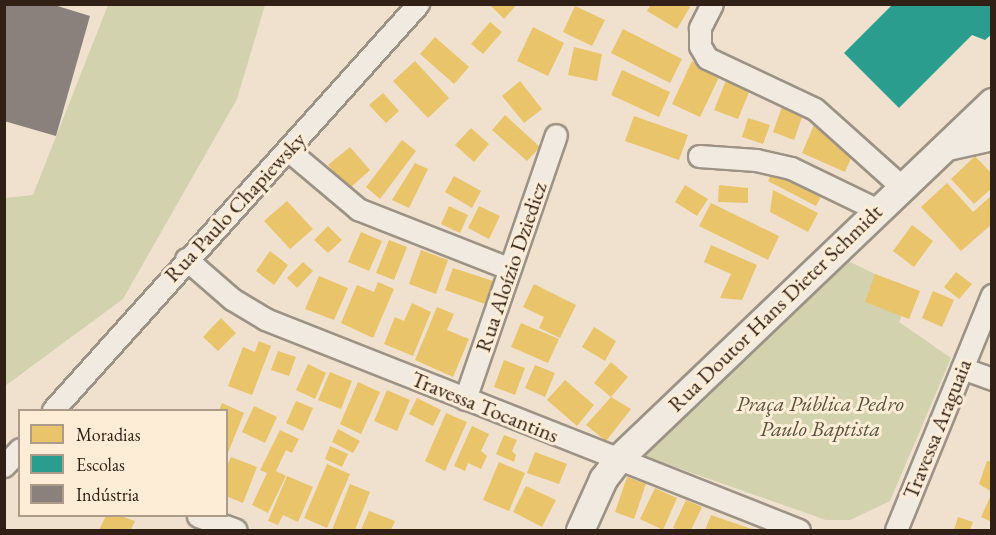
<!DOCTYPE html>
<html>
<head>
<meta charset="utf-8">
<style>
	body { margin:0 }
	#map { position:relative; width:996px; height:535px; overflow:hidden; background:#efe1ce; font-family:"EB Garamond",serif }
	div>[style] { position:absolute }
	[style*='--x'] { left:calc(var(--x)*1px); top:calc(var(--y)*1px); width:calc(var(--w)*1px); rotate:calc(var(--a)*1deg) }
	.green>* { inset:0; background:#d2d2af }
	.homes>* { inset:0; background:#e9c46a }
	.schools>* { inset:0; background:#2a9d8f }
	.industry>* { inset:0; background:#8a817c }
	.roads { filter:drop-shadow(2px 0 #9c9286) drop-shadow(-2px 0 #9c9286) drop-shadow(0 2px #9c9286) drop-shadow(0 -2px #9c9286) }
	.minor>* { height:21px; margin:-10.5px; padding:0 10.5px; transform-origin:10.5px; border-radius:10.5px; background:#f1eae0 }
	.tertiary>* { height:27px; margin:-13.5px; padding:0 13.5px; transform-origin:13.5px; border-radius:13.5px; background:#f1eae0 }
	span { translate:-50% -50%; white-space:nowrap; text-align:center; line-height:1.15; -webkit-text-stroke:6px #feedd6; paint-order:stroke }
	.street-label { font-size:22px; color:#312015 }
	.park-label { font-size:22px; color:#5a523c; font-style:italic }
	.frame { position:absolute; inset:0; border:6px solid #312015; pointer-events:none }
	.legend { position:absolute; left:18px; top:409px; width:210px; height:108px; box-sizing:border-box; background:#feedd6; border:2px solid #ac9b89; margin:0; padding:8px 10px; list-style:none; font-size:18px; color:#312015 }
	.legend li { display:flex; align-items:center; gap:12px; height:30px }
	.legend b { width:30px; border:2px solid #ac9b89 }
</style>
</head>
<body>
<div id="map">
	<div class="green">
		<div style="clip-path:polygon(108px 5px,265px 5px,237px 99px,123px 299px,5px 386px,5px 198px,33px 195px)"></div>
		<div style="clip-path:polygon(844px 259px,912px 292px,899px 322px,951px 358px,890px 501px,850px 520px,826px 520px,641px 455px)"></div>
	</div>
	<div class="homes">
		<div style="clip-path:polygon(489px 4px,517px 4px,504px 19px)"></div>
		<div style="clip-path:polygon(651px 4px,686px 4px,690px 7px,677px 29px,647px 11px)"></div>
		<div style="clip-path:polygon(575px 6px,605px 20px,592px 46px,563px 32px)"></div>
		<div style="clip-path:polygon(490px 22px,502px 32px,483px 54px,471px 44px)"></div>
		<div style="clip-path:polygon(533px 27px,564px 43px,548px 76px,517px 61px)"></div>
		<div style="clip-path:polygon(623px 29px,682px 59px,670px 83px,611px 53px)"></div>
		<div style="clip-path:polygon(435px 37px,469px 67px,454px 84px,420px 54px)"></div>
		<div style="clip-path:polygon(574px 47px,602px 54px,597px 81px,568px 75px)"></div>
		<div style="clip-path:polygon(415px 61px,449px 98px,428px 118px,393px 81px)"></div>
		<div style="clip-path:polygon(692px 61px,720px 75px,700px 117px,672px 104px)"></div>
		<div style="clip-path:polygon(622px 70px,670px 92px,659px 117px,611px 95px)"></div>
		<div style="clip-path:polygon(727px 78px,751px 87px,738px 119px,714px 110px)"></div>
		<div style="clip-path:polygon(520px 81px,542px 109px,524px 123px,502px 96px)"></div>
		<div style="clip-path:polygon(383px 93px,399px 111px,386px 123px,369px 105px)"></div>
		<div style="clip-path:polygon(785px 98px,806px 106px,794px 140px,773px 132px)"></div>
		<div style="clip-path:polygon(505px 115px,540px 147px,527px 161px,492px 130px)"></div>
		<div style="clip-path:polygon(634px 116px,688px 135px,679px 160px,625px 141px)"></div>
		<div style="clip-path:polygon(748px 118px,770px 125px,763px 144px,742px 137px)"></div>
		<div style="clip-path:polygon(816px 120px,855px 149px,845px 172px,802px 153px)"></div>
		<div style="clip-path:polygon(471px 128px,489px 144px,474px 162px,455px 145px)"></div>
		<div style="clip-path:polygon(402px 140px,416px 151px,380px 199px,366px 187px)"></div>
		<div style="clip-path:polygon(350px 147px,370px 170px,349px 189px,328px 165px)"></div>
		<div style="clip-path:polygon(975px 156px,992px 174px,992px 188px,974px 204px,951px 179px)"></div>
		<div style="clip-path:polygon(415px 163px,428px 169px,409px 208px,392px 200px)"></div>
		<div style="clip-path:polygon(776px 165px,824px 191px,816px 206px,768px 181px)"></div>
		<div style="clip-path:polygon(454px 176px,481px 191px,472px 208px,445px 192px)"></div>
		<div style="clip-path:polygon(947px 183px,973px 212px,992px 195px,992px 224px,961px 251px,921px 207px)"></div>
		<div style="clip-path:polygon(685px 185px,708px 199px,697px 216px,675px 202px)"></div>
		<div style="clip-path:polygon(719px 185px,748px 188px,748px 203px,718px 202px)"></div>
		<div style="clip-path:polygon(773px 190px,818px 213px,808px 232px,770px 212px)"></div>
		<div style="clip-path:polygon(287px 201px,313px 229px,290px 249px,264px 221px)"></div>
		<div style="clip-path:polygon(711px 203px,779px 236px,768px 260px,699px 226px)"></div>
		<div style="clip-path:polygon(449px 206px,468px 215px,460px 233px,441px 224px)"></div>
		<div style="clip-path:polygon(479px 206px,500px 216px,489px 239px,468px 228px)"></div>
		<div style="clip-path:polygon(912px 225px,933px 241px,914px 267px,893px 251px)"></div>
		<div style="clip-path:polygon(328px 226px,342px 240px,328px 253px,314px 240px)"></div>
		<div style="clip-path:polygon(361px 232px,382px 241px,369px 271px,348px 262px)"></div>
		<div style="clip-path:polygon(389px 240px,407px 247px,394px 280px,376px 273px)"></div>
		<div style="clip-path:polygon(711px 245px,757px 265px,742px 300px,720px 298px,731px 274px,704px 262px)"></div>
		<div style="clip-path:polygon(421px 250px,448px 260px,436px 294px,409px 284px)"></div>
		<div style="clip-path:polygon(270px 251px,288px 265px,274px 285px,256px 271px)"></div>
		<div style="clip-path:polygon(303px 262px,313px 271px,297px 288px,287px 278px)"></div>
		<div style="clip-path:polygon(453px 268px,493px 281px,485px 304px,445px 290px)"></div>
		<div style="clip-path:polygon(956px 272px,972px 284px,959px 299px,944px 287px)"></div>
		<div style="clip-path:polygon(875px 274px,920px 291px,909px 319px,865px 302px)"></div>
		<div style="clip-path:polygon(319px 276px,348px 288px,334px 320px,305px 309px)"></div>
		<div style="clip-path:polygon(378px 282px,394px 289px,373px 338px,341px 323px,357px 285px,374px 292px)"></div>
		<div style="clip-path:polygon(534px 284px,576px 305px,560px 338px,539px 328px,544px 317px,523px 307px)"></div>
		<div style="clip-path:polygon(933px 291px,954px 300px,942px 327px,922px 318px)"></div>
		<div style="clip-path:polygon(412px 303px,431px 312px,413px 356px,384px 344px,395px 317px,404px 321px)"></div>
		<div style="clip-path:polygon(437px 307px,454px 314px,447px 330px,469px 339px,453px 377px,415px 360px)"></div>
		<div style="clip-path:polygon(221px 318px,236px 333px,218px 351px,203px 337px)"></div>
		<div style="clip-path:polygon(521px 323px,559px 339px,548px 363px,511px 347px)"></div>
		<div style="clip-path:polygon(594px 327px,616px 341px,605px 361px,582px 347px)"></div>
		<div style="clip-path:polygon(259px 341px,271px 346px,252px 395px,228px 386px,243px 347px,255px 352px)"></div>
		<div style="clip-path:polygon(278px 351px,296px 357px,289px 376px,271px 370px)"></div>
		<div style="clip-path:polygon(504px 360px,525px 368px,515px 395px,494px 387px)"></div>
		<div style="clip-path:polygon(611px 362px,628px 377px,611px 397px,594px 383px)"></div>
		<div style="clip-path:polygon(308px 364px,326px 373px,315px 399px,296px 390px)"></div>
		<div style="clip-path:polygon(535px 365px,555px 373px,545px 397px,525px 388px)"></div>
		<div style="clip-path:polygon(330px 372px,352px 381px,341px 409px,318px 400px)"></div>
		<div style="clip-path:polygon(565px 380px,594px 405px,577px 426px,547px 400px)"></div>
		<div style="clip-path:polygon(358px 382px,380px 392px,361px 434px,340px 424px)"></div>
		<div style="clip-path:polygon(387px 390px,410px 400px,397px 431px,374px 421px)"></div>
		<div style="clip-path:polygon(611px 397px,631px 409px,606px 441px,586px 425px)"></div>
		<div style="clip-path:polygon(417px 398px,441px 410px,433px 426px,409px 414px)"></div>
		<div style="clip-path:polygon(296px 401px,313px 408px,303px 431px,286px 423px)"></div>
		<div style="clip-path:polygon(222px 403px,244px 413px,227px 455px,226px 410px,219px 410px)"></div>
		<div style="clip-path:polygon(254px 406px,277px 417px,265px 443px,242px 432px)"></div>
		<div style="clip-path:polygon(446px 413px,467px 422px,445px 471px,425px 461px)"></div>
		<div style="clip-path:polygon(472px 426px,489px 434px,481px 451px,487px 456px,481px 469px,468px 463px,465px 471px,454px 466px)"></div>
		<div style="clip-path:polygon(338px 429px,360px 441px,353px 453px,332px 442px)"></div>
		<div style="clip-path:polygon(280px 430px,299px 439px,292px 453px,286px 450px,276px 471px,286px 476px,268px 513px,252px 505px,267px 473px,260px 470px)"></div>
		<div style="clip-path:polygon(504px 435px,517px 440px,512px 451px,516px 455px,514px 462px,496px 454px)"></div>
		<div style="clip-path:polygon(330px 446px,348px 454px,342px 467px,325px 459px)"></div>
		<div style="clip-path:polygon(535px 452px,567px 464px,559px 484px,527px 473px)"></div>
		<div style="clip-path:polygon(231px 457px,257px 467px,243px 503px,226px 496px,226px 468px)"></div>
		<div style="clip-path:polygon(987px 461px,992px 462px,992px 492px,979px 484px)"></div>
		<div style="clip-path:polygon(499px 462px,525px 473px,509px 511px,483px 500px)"></div>
		<div style="clip-path:polygon(327px 464px,350px 474px,327px 528px,304px 518px)"></div>
		<div style="clip-path:polygon(287px 476px,313px 487px,298px 522px,283px 515px,278px 525px,268px 521px)"></div>
		<div style="clip-path:polygon(627px 477px,646px 484px,634px 519px,615px 512px)"></div>
		<div style="clip-path:polygon(350px 484px,370px 492px,355px 530px,332px 530px)"></div>
		<div style="clip-path:polygon(526px 486px,556px 500px,542px 527px,513px 512px)"></div>
		<div style="clip-path:polygon(655px 488px,677px 498px,663px 530px,640px 519px)"></div>
		<div style="clip-path:polygon(992px 493px,992px 522px,981px 517px)"></div>
		<div style="clip-path:polygon(686px 500px,702px 507px,691px 530px,679px 530px,673px 528px)"></div>
		<div style="clip-path:polygon(369px 511px,395px 521px,391px 530px,361px 530px)"></div>
		<div style="clip-path:polygon(711px 515px,734px 523px,755px 530px,705px 530px)"></div>
		<div style="clip-path:polygon(106px 516px,121px 516px,135px 521px,131px 530px,99px 530px)"></div>
		<div style="clip-path:polygon(958px 517px,973px 522px,970px 530px,954px 530px)"></div>
	</div>
	<div class="schools">
		<div style="clip-path:polygon(893px 4px,992px 4px,992px 34px,985px 40px,972px 35px,899px 108px,844px 53px)"></div>
	</div>
	<div class="industry">
		<div style="clip-path:polygon(4px 4px,51px 4px,90px 16px,56px 136px,4px 121px)"></div>
	</div>
	<div class="roads">
		<div class="minor">
			<div style="--x:712;--y:4;--w:27;--a:117"></div>
			<div style="--x:700;--y:28;--w:18;--a:90"></div>
			<div style="--x:700;--y:46;--w:14;--a:60"></div>
			<div style="--x:707;--y:58;--w:119;--a:25.3"></div>
			<div style="--x:815;--y:109;--w:117;--a:41.9"></div>
			<div style="--x:288;--y:150;--w:92;--a:40.1"></div>
			<div style="--x:358;--y:209;--w:163;--a:21.5"></div>
			<div style="--x:699;--y:156;--w:57;--a:4"></div>
			<div style="--x:756;--y:160;--w:36;--a:13"></div>
			<div style="--x:791;--y:168;--w:97;--a:25.8"></div>
			<div style="--x:186;--y:259;--w:61;--a:41"></div>
			<div style="--x:232;--y:299;--w:39;--a:31"></div>
			<div style="--x:265;--y:319;--w:574;--a:21.56"></div>
			<div style="--x:962;--y:368;--w:32;--a:20"></div>
			<div style="--x:465;--y:399;--w:279;--a:-71"></div>
			<div style="--x:53;--y:410;--w:546;--a:-48.04"></div>
			<div style="--x:4;--y:466;--w:23;--a:-47"></div>
			<div style="--x:198;--y:516;--w:40;--a:20.2"></div>
			<div style="--x:896;--y:530;--w:254;--a:-67.8"></div>
		</div>
		<div class="tertiary">
			<div style="--x:947;--y:146;--w:46;--a:-12.5"></div>
			<div style="--x:580;--y:530;--w:56;--a:-65.7"></div>
			<div style="--x:603;--y:479;--w:25;--a:-53"></div>
			<div style="--x:618;--y:459;--w:517;--a:-43.67"></div>
		</div>
	</div>
	<div class="street-label">
		<span style="left:235px;top:207px;rotate:-47deg">Rua Paulo Chapiewsky</span>
		<span style="left:511px;top:267px;rotate:-71deg">Rua Aloízio Dziedicz</span>
		<span style="left:775px;top:308px;rotate:-44deg">Rua Doutor Hans Dieter Schmidt</span>
		<span style="left:485px;top:407px;rotate:22deg">Travessa Tocantins</span>
		<span style="left:937px;top:429px;rotate:-68deg">Travessa Araguaia</span>
	</div>
	<div class="park-label">
		<span style="left:820px;top:416px">Praça Pública Pedro<br>Paulo Baptista</span>
	</div>
	<div class="frame"></div>
	<ul class="legend">
	<li><b style="height:16px;background:#e9c46a"></b>Moradias</li>
	<li><b style="height:16px;background:#2a9d8f"></b>Escolas</li>
	<li><b style="height:16px;background:#8a817c"></b>Indústria</li>
	</ul>
</div>
</body>
</html>
